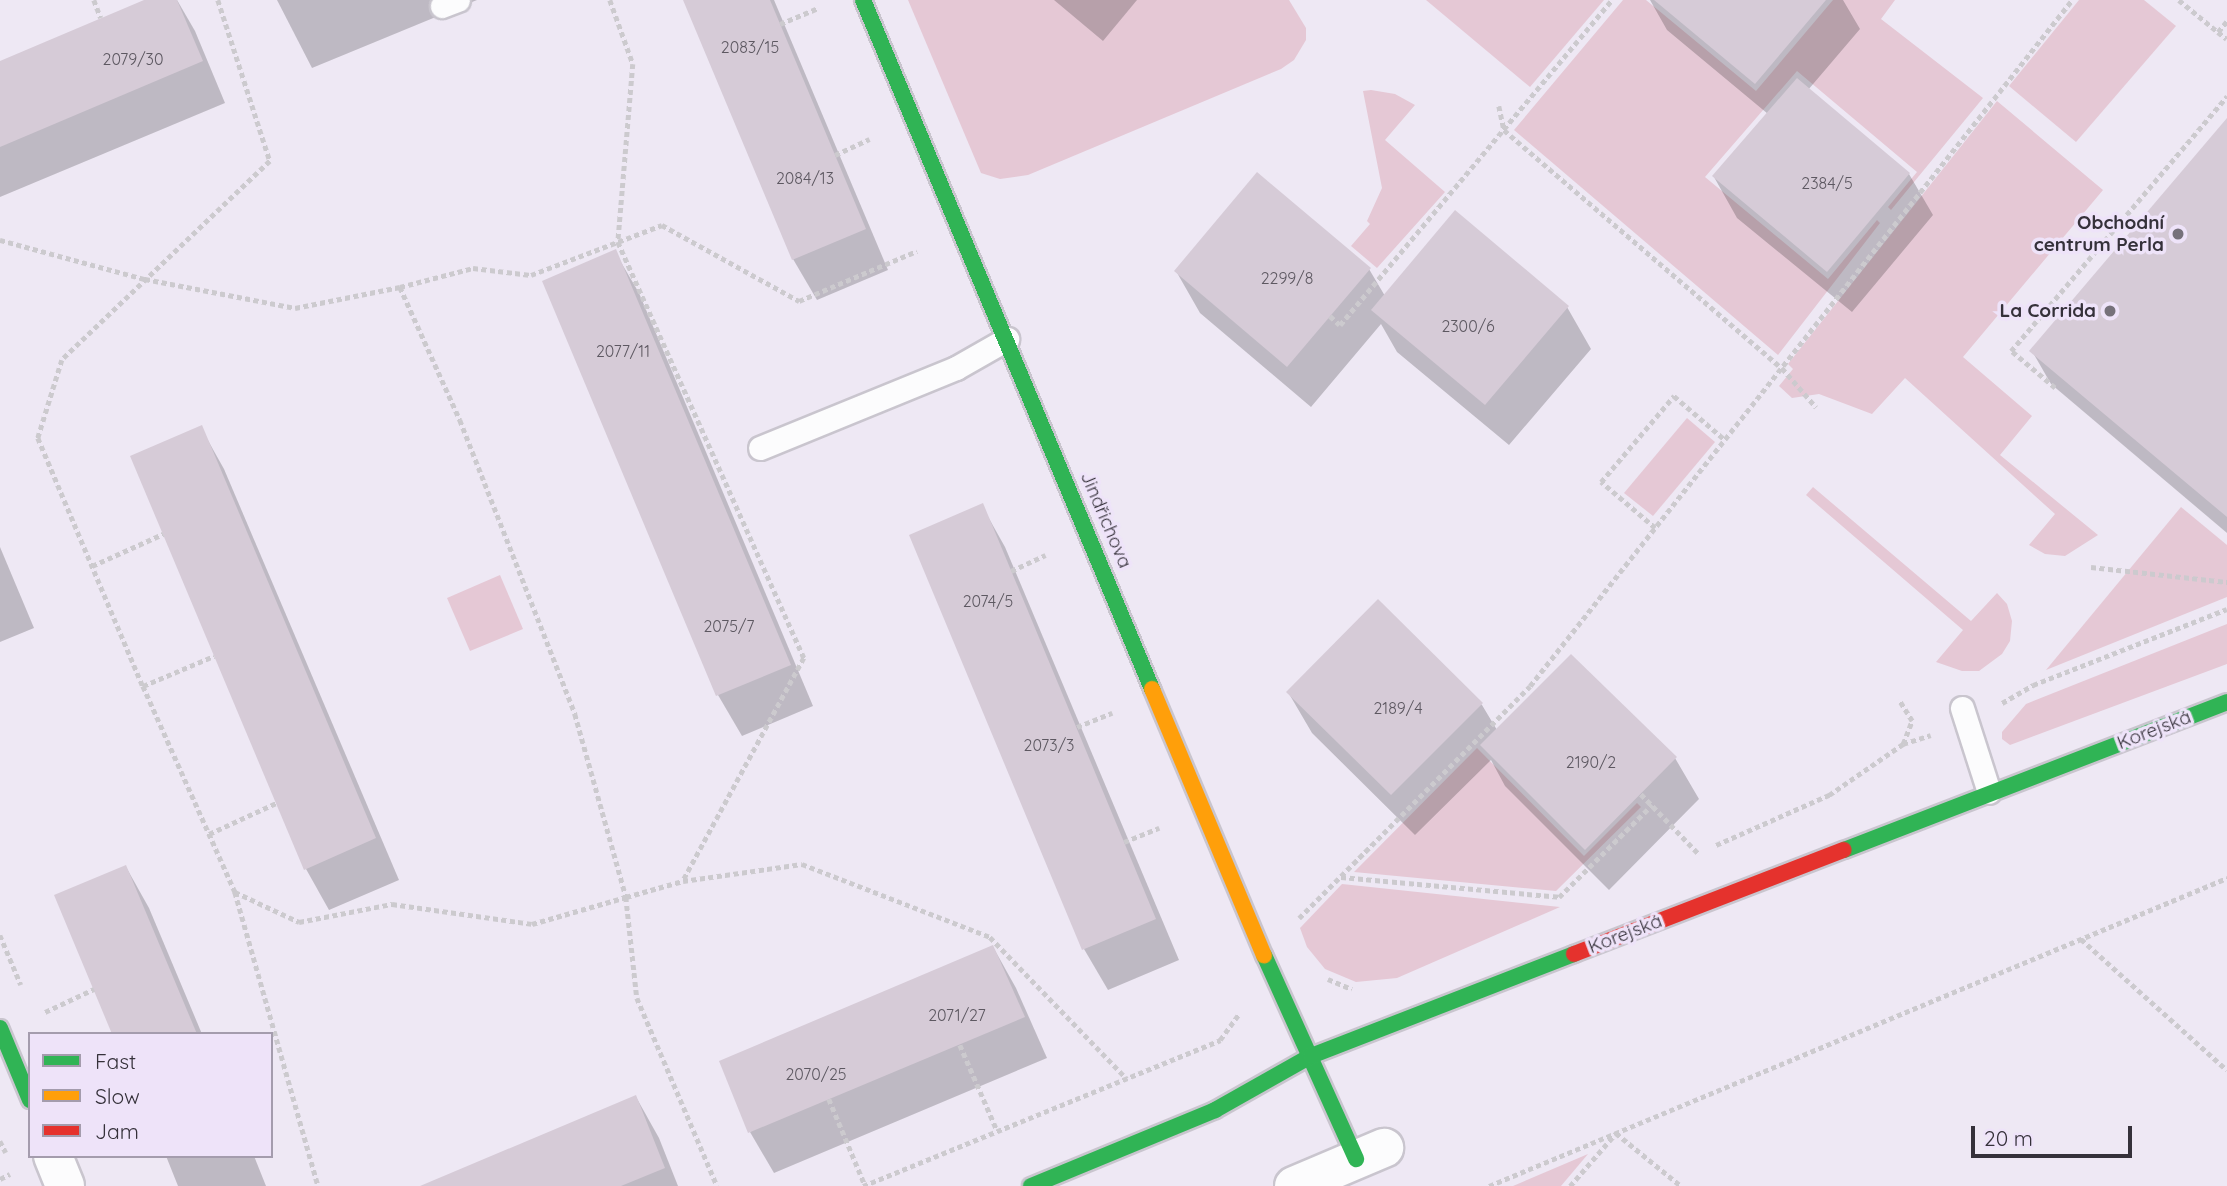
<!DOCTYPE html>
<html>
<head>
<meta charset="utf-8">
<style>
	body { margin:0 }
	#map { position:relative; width:2227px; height:1186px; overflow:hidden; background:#eee8f4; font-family:Quicksand,sans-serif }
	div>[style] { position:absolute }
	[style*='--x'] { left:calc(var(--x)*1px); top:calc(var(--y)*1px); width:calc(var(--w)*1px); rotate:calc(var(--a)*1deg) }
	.green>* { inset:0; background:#e5c8d5 }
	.shadow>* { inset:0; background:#0003 }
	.building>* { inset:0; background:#d6cbd7 }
	.path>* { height:4.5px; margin-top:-2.25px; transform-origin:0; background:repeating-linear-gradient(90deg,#cccace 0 5px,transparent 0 8.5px) }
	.roads { filter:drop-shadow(2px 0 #c9c5ce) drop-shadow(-2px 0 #c9c5ce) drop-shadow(0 2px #c9c5ce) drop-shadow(0 -2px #c9c5ce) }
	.lane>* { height:23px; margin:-11.5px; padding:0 11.5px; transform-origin:11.5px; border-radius:11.5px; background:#fcfcfd }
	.street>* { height:38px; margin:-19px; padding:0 19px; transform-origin:19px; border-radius:19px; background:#fcfcfd }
	.fast>* { height:16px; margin:-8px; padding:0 8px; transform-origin:8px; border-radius:8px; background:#30b455 }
	.slow>* { height:16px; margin:-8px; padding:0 8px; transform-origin:8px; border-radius:8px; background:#ff9f0a }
	.jam>* { height:16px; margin:-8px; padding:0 8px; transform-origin:8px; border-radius:8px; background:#e5322d }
	.dots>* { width:19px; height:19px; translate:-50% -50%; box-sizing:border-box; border:4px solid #eee3f9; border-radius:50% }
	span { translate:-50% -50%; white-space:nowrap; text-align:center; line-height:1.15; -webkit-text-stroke:7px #eee3f9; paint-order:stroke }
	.number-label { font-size:16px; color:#5d5861 }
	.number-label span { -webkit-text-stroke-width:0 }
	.poi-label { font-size:19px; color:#35313a; font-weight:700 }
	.right { translate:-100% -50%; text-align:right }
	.street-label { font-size:19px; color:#35313a }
	.legend { position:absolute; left:28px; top:1032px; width:245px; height:126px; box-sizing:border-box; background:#eee3f9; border:2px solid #a49cad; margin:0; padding:9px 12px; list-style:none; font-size:21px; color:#35313a }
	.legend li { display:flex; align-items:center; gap:14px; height:35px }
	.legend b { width:35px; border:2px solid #a49cad }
	.scale { position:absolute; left:1971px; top:1126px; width:161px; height:32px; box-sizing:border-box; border:4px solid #35313a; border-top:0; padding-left:9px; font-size:21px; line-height:24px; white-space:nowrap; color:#35313a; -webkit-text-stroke:5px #eee3f9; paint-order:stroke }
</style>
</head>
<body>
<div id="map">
	<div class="green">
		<div style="clip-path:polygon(908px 0,1289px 0,1306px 28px,1306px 40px,1294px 60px,1281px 69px,1028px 175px,1000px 179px,981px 173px)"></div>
		<div style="clip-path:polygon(1426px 0,1604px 0,1530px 87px)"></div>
		<div style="clip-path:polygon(1623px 0,1646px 0,1756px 91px,1833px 0,1895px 0,1881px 19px,1983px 98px,1891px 210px,1888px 207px,1917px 172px,1797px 71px,1705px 177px,1828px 279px,1877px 220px,1880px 223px,1778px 355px,1514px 130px)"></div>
		<div style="clip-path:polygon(2079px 0,2144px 0,2176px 26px,2076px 142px,2009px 86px)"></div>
		<div style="clip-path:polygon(1371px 90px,1395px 94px,1415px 105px,1385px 140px,1445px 192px,1377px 268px,1351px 246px,1370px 224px,1367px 221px,1382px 188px,1363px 91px)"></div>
		<div style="clip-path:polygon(1997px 101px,2103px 190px,1963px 357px,2032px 416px,2000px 455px,2098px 535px,2065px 556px,2045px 554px,2029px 545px,2055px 514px,1905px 378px,1872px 414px,1819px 394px,1792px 398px,1779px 386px,1793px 369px,1788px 364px)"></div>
		<div style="clip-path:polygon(1687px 418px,1715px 442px,1653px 516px,1624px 493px)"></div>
		<div style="clip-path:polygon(1813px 487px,1971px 621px,1997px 593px,2007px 604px,2012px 621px,2010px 641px,2002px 654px,1979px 671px,1962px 671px,1936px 662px,1963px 630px,1806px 495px)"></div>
		<div style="clip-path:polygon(2181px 507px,2227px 545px,2227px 597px,2046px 670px)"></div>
		<div style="clip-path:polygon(500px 575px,523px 629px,470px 651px,447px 598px)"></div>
		<div style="clip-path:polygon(2227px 624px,2227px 664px,2010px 745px,2002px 739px,2002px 732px,2026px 704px)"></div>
		<div style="clip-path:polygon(1477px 748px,1584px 856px,1637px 803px,1641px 807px,1556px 891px,1354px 872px)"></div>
		<div style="clip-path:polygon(1342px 884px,1560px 907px,1397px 978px,1356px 982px,1325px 969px,1307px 947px,1300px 928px)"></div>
		<div style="clip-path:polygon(1588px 1154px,1561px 1186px,1513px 1186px)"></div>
	</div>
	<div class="shadow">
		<div style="clip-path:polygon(148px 0,177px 0,195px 31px,225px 103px,0 197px,0 62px)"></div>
		<div style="clip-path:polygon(277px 0,477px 0,312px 68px)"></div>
		<div style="clip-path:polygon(684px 0,774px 0,888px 270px,817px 300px,793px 259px)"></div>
		<div style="clip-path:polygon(1054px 0,1137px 0,1103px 41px)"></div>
		<div style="clip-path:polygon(1650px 0,1843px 0,1860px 29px,1808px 90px,1909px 174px,1933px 215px,1852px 312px,1737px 218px,1714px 177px,1768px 114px,1667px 30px)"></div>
		<div style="clip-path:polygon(2227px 120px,2227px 533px,2051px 384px,2032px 351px)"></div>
		<div style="clip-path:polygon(615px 252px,639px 293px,813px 706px,742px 736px,718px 695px)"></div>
		<div style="clip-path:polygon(1369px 269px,1385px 296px,1567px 307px,1591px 349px,1509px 445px,1397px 352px,1381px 324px,1311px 407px,1200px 313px,1176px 271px)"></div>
		<div style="clip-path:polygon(201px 428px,224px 469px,399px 880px,329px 910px,306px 869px)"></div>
		<div style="clip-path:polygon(982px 506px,1005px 547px,1179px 960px,1108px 990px,1084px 949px)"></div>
		<div style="clip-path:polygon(0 547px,34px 628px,0 642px)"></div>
		<div style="clip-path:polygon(1378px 602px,1482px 705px,1497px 730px,1675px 758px,1699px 799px,1609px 890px,1505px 786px,1491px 760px,1415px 835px,1312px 733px,1288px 692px)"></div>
		<div style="clip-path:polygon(126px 867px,149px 908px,202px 1034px,114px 1034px)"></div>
		<div style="clip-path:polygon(993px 947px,1016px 988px,1047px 1058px,774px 1173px,750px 1132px)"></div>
		<div style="clip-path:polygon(636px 1097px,659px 1138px,678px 1186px,423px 1186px)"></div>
		<div style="clip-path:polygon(166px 1156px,254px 1156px,266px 1186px,178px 1186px)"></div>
	</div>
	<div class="building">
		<div style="clip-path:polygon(144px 0,177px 0,203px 61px,0 147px,0 61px)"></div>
		<div style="clip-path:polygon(683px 0,770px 0,866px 229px,792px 260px)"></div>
		<div style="clip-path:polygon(1654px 0,1826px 0,1755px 84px)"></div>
		<div style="clip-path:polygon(1797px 78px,1910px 173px,1827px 272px,1712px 176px)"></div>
		<div style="clip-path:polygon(2227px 118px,2227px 517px,2029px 351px)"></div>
		<div style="clip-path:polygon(1257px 172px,1371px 268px,1287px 367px,1174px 271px)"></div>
		<div style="clip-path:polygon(1455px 210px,1569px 306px,1485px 405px,1371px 310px)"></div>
		<div style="clip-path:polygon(616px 249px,791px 665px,716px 696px,542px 281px)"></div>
		<div style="clip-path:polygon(202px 425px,376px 838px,304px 870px,130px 456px)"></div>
		<div style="clip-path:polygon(983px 503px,1156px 919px,1082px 950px,909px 535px)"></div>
		<div style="clip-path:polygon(1378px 599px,1483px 703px,1391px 795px,1286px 692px)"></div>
		<div style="clip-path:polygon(1571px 654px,1677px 757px,1585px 850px,1480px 745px)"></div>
		<div style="clip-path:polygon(126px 865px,197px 1034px,112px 1034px,54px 895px)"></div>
		<div style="clip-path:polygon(993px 945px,1025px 1017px,748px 1133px,719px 1061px)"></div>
		<div style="clip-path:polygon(636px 1095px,665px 1168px,621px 1186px,420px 1186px)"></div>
	</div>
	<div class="path">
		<div style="--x:94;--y:0;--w:19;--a:69"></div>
		<div style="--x:218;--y:0;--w:169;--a:72.1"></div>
		<div style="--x:270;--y:161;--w:288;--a:136.3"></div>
		<div style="--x:62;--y:360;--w:82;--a:107.1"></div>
		<div style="--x:38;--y:438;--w:269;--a:67.1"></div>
		<div style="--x:143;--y:686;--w:226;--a:65.9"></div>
		<div style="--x:235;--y:892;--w:305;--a:74.2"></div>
		<div style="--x:610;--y:0;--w:68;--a:70.2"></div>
		<div style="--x:633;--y:64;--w:179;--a:94.8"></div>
		<div style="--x:618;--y:242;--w:456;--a:65.9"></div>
		<div style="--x:804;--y:658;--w:254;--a:118.5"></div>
		<div style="--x:2179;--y:0;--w:50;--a:39.4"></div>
		<div style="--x:2218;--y:32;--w:14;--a:-51"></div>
		<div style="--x:780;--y:24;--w:41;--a:-22.8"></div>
		<div style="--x:2218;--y:32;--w:11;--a:38"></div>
		<div style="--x:1499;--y:106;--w:25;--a:78"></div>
		<div style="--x:1504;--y:130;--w:366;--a:40.6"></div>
		<div style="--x:1782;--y:368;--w:52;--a:48.9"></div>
		<div style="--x:835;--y:155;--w:38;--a:-25"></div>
		<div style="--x:0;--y:240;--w:150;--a:15.1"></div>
		<div style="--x:145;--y:279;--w:153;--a:10.9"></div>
		<div style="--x:295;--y:308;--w:107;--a:-11.3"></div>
		<div style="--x:400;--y:287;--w:75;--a:-14.6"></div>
		<div style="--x:473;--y:268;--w:58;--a:6.9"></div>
		<div style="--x:531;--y:275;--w:140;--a:-20.9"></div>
		<div style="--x:662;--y:225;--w:157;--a:29"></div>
		<div style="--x:799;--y:301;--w:128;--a:-23"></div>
		<div style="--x:400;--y:287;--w:146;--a:65.7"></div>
		<div style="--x:460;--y:420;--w:316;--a:68.6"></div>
		<div style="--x:575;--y:714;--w:190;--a:74.4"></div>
		<div style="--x:626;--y:897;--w:59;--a:-15.7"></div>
		<div style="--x:683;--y:881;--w:120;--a:-8.1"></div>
		<div style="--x:802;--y:864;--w:202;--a:21.2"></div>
		<div style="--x:990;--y:937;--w:197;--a:46"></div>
		<div style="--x:1330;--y:316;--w:13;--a:42"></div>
		<div style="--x:1340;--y:325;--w:424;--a:-50.1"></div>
		<div style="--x:2055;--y:388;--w:57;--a:-139.9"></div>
		<div style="--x:2011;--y:351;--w:334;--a:-49.7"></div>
		<div style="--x:1655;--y:528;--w:71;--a:-139.6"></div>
		<div style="--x:1601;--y:482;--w:113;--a:-49.7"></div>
		<div style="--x:1674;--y:396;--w:66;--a:40.7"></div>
		<div style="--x:92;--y:566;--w:78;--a:-24.3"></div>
		<div style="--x:2091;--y:567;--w:137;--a:6.3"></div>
		<div style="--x:1011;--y:571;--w:38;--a:-25"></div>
		<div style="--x:143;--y:686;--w:77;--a:-22.9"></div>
		<div style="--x:2002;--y:703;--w:36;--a:-30"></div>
		<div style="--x:2033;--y:685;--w:208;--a:-21.4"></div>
		<div style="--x:1077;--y:727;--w:38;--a:-22"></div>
		<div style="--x:1903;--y:744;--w:29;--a:-18"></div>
		<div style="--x:1641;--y:794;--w:82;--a:46"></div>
		<div style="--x:209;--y:834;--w:74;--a:-24.8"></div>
		<div style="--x:1124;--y:842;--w:38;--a:-22"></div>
		<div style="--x:1716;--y:845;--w:124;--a:-23.9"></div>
		<div style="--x:1829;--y:795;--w:90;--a:-34.6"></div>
		<div style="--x:1903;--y:744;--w:25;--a:-69"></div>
		<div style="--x:1912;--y:721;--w:25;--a:-122"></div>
		<div style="--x:1341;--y:877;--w:219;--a:5.2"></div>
		<div style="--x:1559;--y:897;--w:131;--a:-44.7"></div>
		<div style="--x:235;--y:892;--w:71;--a:25.1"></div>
		<div style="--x:299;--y:922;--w:95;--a:-11"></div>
		<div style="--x:392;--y:904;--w:141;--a:8.1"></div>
		<div style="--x:532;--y:924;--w:98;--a:-16"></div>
		<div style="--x:626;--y:897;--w:102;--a:83.8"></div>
		<div style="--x:637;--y:998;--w:204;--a:66.9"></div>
		<div style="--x:1299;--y:918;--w:327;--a:-45.1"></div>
		<div style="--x:1530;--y:686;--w:874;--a:-51.69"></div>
		<div style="--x:0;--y:935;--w:54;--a:67.2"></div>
		<div style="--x:2081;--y:939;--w:196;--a:41.9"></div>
		<div style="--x:1328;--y:979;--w:26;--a:23"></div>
		<div style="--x:45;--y:1012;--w:54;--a:-25.1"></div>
		<div style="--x:960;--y:1045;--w:93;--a:66.5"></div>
		<div style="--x:829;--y:1099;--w:93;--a:67.3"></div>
		<div style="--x:0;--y:1141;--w:13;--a:63"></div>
		<div style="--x:0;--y:1179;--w:11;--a:-27"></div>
		<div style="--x:863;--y:1186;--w:386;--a:-22.2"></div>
		<div style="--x:1220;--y:1040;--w:31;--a:-54"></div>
		<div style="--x:1489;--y:1186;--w:800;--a:-22.65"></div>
		<div style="--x:1570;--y:1186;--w:70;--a:-49"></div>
		<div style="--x:1616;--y:1133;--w:84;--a:39.2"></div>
	</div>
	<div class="roads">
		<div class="lane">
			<div style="--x:442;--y:6;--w:17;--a:-21"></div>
			<div style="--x:760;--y:448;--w:212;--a:-22.2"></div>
			<div style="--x:956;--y:368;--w:59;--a:-29.6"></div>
			<div style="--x:1962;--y:708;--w:88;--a:72.2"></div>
		</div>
		<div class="street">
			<div style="--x:53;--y:1156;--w:32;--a:68"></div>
			<div style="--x:1294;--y:1186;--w:98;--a:-22.9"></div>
		</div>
		<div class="fast">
			<div style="--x:863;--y:0;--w:747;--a:67.24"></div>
			<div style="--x:1844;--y:850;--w:411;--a:-21.1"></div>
			<div style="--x:1264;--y:955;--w:224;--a:65.7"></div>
			<div style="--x:0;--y:1028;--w:78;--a:67.4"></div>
			<div style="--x:1031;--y:1186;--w:199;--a:-22.4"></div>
			<div style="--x:1215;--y:1110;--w:110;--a:-29.4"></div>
			<div style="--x:1311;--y:1056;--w:282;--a:-21.2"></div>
		</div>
		<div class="slow">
			<div style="--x:1152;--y:689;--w:289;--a:67.2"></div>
		</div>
		<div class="jam">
			<div style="--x:1574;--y:954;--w:289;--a:-21.1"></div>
		</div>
	</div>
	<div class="dots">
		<div style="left:2178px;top:234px;background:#76717b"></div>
		<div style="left:2110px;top:311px;background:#76717b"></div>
	</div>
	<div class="number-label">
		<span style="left:750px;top:47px">2083/15</span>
		<span style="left:133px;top:59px">2079/30</span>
		<span style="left:805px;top:178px">2084/13</span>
		<span style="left:1827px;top:183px">2384/5</span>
		<span style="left:1287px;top:278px">2299/8</span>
		<span style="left:1468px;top:326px">2300/6</span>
		<span style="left:623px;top:351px">2077/11</span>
		<span style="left:988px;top:601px">2074/5</span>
		<span style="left:729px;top:626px">2075/7</span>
		<span style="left:1398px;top:708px">2189/4</span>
		<span style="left:1049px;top:745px">2073/3</span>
		<span style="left:1591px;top:762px">2190/2</span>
		<span style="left:957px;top:1015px">2071/27</span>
		<span style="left:816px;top:1074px">2070/25</span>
	</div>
	<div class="poi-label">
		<span class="right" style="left:2164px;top:234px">Obchodní<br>centrum Perla</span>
		<span class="right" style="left:2096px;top:311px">La Corrida</span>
	</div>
	<div class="street-label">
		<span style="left:1106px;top:520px;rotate:67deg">Jindřichova</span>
		<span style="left:2154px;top:730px;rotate:-21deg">Korejská</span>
		<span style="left:1625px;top:934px;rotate:-21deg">Korejská</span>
	</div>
	<ul class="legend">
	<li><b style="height:9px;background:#30b455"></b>Fast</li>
	<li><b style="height:9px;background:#ff9f0a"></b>Slow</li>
	<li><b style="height:9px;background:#e5322d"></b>Jam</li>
	</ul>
	<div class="scale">20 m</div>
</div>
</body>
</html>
